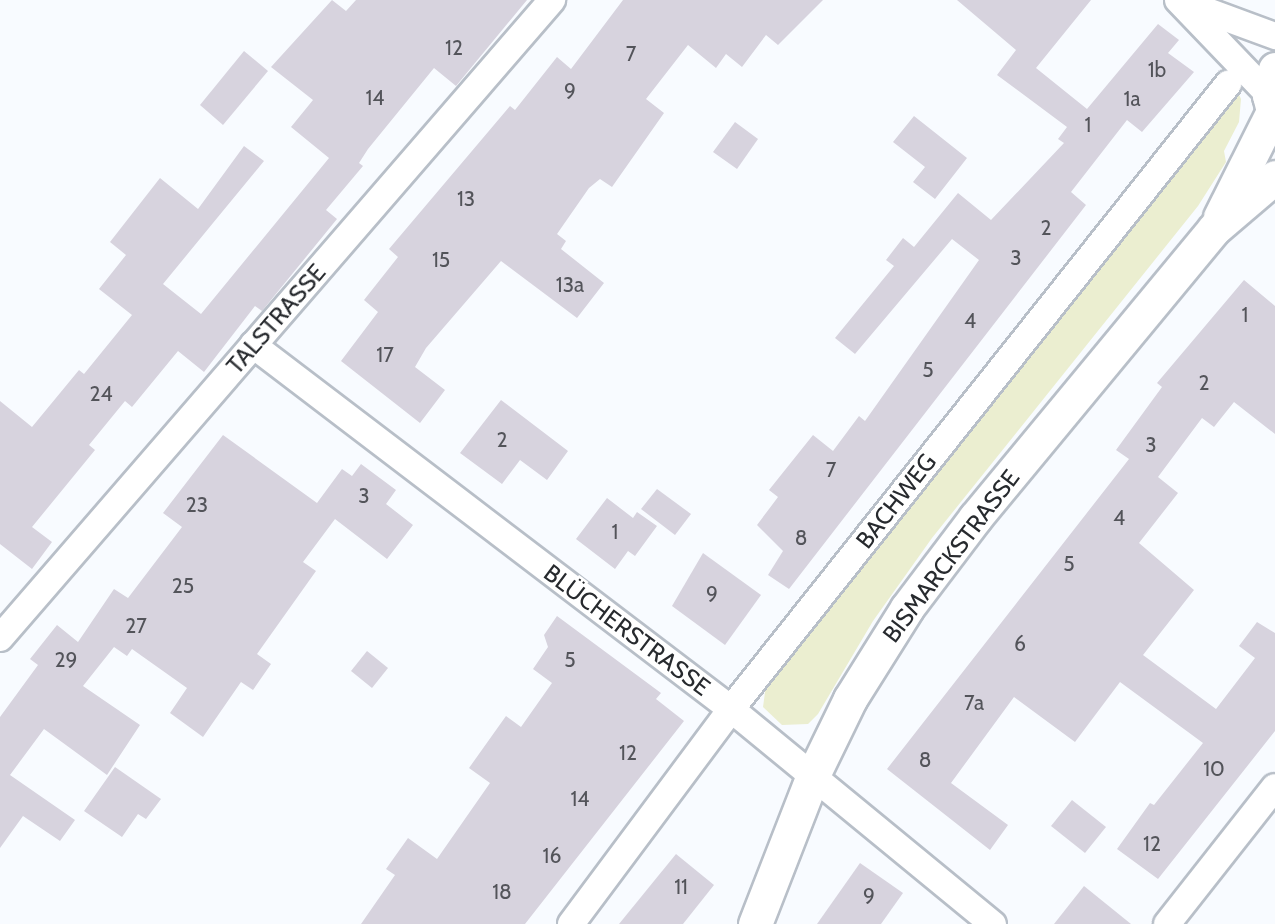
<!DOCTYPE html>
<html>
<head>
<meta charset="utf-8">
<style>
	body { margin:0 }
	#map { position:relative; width:1275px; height:924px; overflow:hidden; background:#f8fbff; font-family:Cabin,sans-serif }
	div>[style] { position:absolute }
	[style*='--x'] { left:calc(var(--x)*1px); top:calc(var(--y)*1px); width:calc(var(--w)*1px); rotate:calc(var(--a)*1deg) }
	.green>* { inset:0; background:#ebeed0 }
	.building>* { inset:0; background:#d7d3de }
	.roads { filter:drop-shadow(2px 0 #b8bfc8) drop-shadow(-2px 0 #b8bfc8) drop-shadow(0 2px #b8bfc8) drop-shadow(0 -2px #b8bfc8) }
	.minor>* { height:26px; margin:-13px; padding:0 13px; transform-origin:13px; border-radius:13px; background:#fff }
	.tertiary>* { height:33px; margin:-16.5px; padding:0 16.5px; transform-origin:16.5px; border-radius:16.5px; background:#fff }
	span { translate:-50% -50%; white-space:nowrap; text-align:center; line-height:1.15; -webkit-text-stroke:5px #fff; paint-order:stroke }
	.number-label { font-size:21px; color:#53545a }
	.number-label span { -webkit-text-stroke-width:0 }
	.street-label { font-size:24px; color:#272a2e }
</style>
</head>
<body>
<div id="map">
	<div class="green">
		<div style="clip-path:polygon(1236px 88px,1241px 99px,1239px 122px,1224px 151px,1226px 162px,1198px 206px,932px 538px,873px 621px,818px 714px,808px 724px,782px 725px,763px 707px,766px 685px)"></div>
	</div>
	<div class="building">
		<div style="clip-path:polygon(332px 0,346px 11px,356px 0,527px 0,456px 86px,434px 68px,368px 149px,359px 163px,363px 166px,326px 210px,337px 219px,262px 311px,255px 306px,204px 372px,178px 351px,132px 407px,125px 401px,89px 445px,95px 450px,32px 527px,52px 542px,32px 569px,0 544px,0 401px,32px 427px,79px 370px,84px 374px,132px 315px,99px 289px,126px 255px,110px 242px,160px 178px,198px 209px,244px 146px,264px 161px,213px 223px,210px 220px,213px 223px,163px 284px,201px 314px,329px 158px,291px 127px,313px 100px,271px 67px)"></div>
		<div style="clip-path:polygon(623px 0,823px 0,778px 45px,766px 35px,742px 67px,726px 54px,716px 68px,688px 45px,646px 99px,664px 113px,612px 187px,600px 179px,589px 188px,557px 234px,566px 241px,561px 249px,604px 283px,577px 318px,501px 261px,426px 348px,415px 367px,445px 390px,420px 423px,341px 361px,378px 312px,364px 300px,398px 257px,389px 249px,510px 106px,515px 110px,557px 57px,571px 69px)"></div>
		<div style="clip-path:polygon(957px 0,1091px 0,1036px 68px,1087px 109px,1158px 24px,1179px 40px,1168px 53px,1194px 72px,1142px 132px,1127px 120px,1071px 192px,1086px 205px,789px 589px,768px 575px,783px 551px,757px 525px,778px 497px,769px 490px,813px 435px,833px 451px,859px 416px,865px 421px,979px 260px,952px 239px,855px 354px,835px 338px,894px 266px,886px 260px,903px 238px,914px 247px,958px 193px,991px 220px,1064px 143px,1058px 139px,1067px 127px,997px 75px,1016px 50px)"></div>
		<div style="clip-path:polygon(244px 51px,268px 71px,223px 125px,200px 105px)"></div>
		<div style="clip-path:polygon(914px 116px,967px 158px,935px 199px,913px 182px,925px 167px,893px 142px)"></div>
		<div style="clip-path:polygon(735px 122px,758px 139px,737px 169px,713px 152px)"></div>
		<div style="clip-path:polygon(1244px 280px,1275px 306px,1275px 434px,1234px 402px,1214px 427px,1202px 418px,1158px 477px,1178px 493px,1139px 543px,1194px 590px,1143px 655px,1216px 709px,1255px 658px,1239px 646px,1257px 622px,1275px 633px,1275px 731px,1158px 879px,1117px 849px,1150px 803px,1154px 805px,1203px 743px,1120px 682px,1075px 742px,1014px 697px,951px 783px,1008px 825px,990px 850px,887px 769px,1129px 459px,1116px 450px,1162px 387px,1157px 383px)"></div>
		<div style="clip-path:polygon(501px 400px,568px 451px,547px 480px,520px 460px,502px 484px,460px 453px)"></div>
		<div style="clip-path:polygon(223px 435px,317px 503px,342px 469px,352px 476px,361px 464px,396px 490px,386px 504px,413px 525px,387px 559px,335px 519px,303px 562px,316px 571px,257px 654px,271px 664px,253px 690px,241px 682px,203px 737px,170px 713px,187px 688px,132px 649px,127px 656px,114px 647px,83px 686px,140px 725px,107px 775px,44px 729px,10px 775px,75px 820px,60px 841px,23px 816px,0 848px,0 717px,38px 665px,30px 659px,57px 625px,78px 642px,114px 589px,128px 598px,182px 527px,163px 513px)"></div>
		<div style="clip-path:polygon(657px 489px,691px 514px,675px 535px,641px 509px)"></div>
		<div style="clip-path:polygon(607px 498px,633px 518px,637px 512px,657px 526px,635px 556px,628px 551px,615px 569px,576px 539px)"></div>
		<div style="clip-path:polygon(703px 553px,761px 595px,725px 645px,672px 606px)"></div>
		<div style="clip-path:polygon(557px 616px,661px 693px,656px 699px,684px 721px,525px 924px,361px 924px,395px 875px,386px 869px,408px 838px,437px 859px,490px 783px,469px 768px,506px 716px,521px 727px,552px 683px,533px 669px,548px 647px,544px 635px)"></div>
		<div style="clip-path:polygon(367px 651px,388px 668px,372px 688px,351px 671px)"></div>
		<div style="clip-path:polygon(115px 767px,161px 799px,146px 819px,138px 814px,122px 837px,84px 811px)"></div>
		<div style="clip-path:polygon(1072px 800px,1106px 827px,1085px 853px,1051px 826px)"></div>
		<div style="clip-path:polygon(676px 854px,714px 885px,683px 924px,619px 924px)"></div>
		<div style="clip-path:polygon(860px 863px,903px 893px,881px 924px,817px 924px)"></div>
		<div style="clip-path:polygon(1084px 886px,1131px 924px,1054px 924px)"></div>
	</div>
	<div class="roads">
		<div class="minor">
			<div style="--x:1178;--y:0;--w:132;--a:46.2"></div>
			<div style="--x:1188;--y:4;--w:93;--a:20.2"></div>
			<div style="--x:253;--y:345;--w:601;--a:37.29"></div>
			<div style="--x:731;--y:709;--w:339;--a:39.4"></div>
			<div style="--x:0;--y:638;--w:844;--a:-49.13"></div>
			<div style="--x:571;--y:924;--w:268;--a:-53.3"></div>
			<div style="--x:731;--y:709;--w:799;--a:-51.51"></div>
			<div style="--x:1167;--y:924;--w:174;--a:-51.8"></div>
		</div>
		<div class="tertiary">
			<div style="--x:1275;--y:69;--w:27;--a:103"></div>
			<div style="--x:1269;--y:95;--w:25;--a:76"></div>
			<div style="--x:1220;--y:217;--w:116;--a:-63.4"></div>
			<div style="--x:755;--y:924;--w:160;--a:-68.7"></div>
			<div style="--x:813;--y:775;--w:85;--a:-64"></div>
			<div style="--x:850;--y:699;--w:107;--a:-57.9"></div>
			<div style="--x:907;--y:608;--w:113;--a:-52.9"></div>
			<div style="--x:975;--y:518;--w:375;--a:-50.4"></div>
			<div style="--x:1214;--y:229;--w:80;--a:-40.4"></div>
		</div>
	</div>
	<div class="number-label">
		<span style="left:454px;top:48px">12</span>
		<span style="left:631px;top:54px">7</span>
		<span style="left:1157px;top:70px">1b</span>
		<span style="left:570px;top:91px">9</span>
		<span style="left:375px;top:98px">14</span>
		<span style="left:1132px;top:99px">1a</span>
		<span style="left:1088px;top:125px">1</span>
		<span style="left:466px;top:199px">13</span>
		<span style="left:1046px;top:228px">2</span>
		<span style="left:1016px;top:258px">3</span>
		<span style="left:441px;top:260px">15</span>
		<span style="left:570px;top:285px">13a</span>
		<span style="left:1245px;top:315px">1</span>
		<span style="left:970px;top:321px">4</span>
		<span style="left:385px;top:355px">17</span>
		<span style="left:928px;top:370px">5</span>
		<span style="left:1204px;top:383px">2</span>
		<span style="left:101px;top:394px">24</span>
		<span style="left:502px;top:440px">2</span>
		<span style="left:1151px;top:445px">3</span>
		<span style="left:831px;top:470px">7</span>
		<span style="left:364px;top:496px">3</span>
		<span style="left:197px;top:505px">23</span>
		<span style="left:1119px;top:518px">4</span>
		<span style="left:615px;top:532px">1</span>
		<span style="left:801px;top:538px">8</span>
		<span style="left:1069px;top:564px">5</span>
		<span style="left:183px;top:586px">25</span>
		<span style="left:712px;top:594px">9</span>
		<span style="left:136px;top:626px">27</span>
		<span style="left:1020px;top:644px">6</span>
		<span style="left:66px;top:660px">29</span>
		<span style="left:570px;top:660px">5</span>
		<span style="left:974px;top:703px">7a</span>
		<span style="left:628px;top:753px">12</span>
		<span style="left:925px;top:760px">8</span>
		<span style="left:1214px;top:769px">10</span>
		<span style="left:580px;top:799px">14</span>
		<span style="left:1152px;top:844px">12</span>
		<span style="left:552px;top:856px">16</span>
		<span style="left:681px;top:887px">11</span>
		<span style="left:502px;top:892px">18</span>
		<span style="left:869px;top:896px">9</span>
	</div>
	<div class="street-label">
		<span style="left:276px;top:319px;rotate:-49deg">TALSTRASSE</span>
		<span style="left:896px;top:501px;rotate:-52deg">BACHWEG</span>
		<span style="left:951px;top:556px;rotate:-53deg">BISMARCKSTRASSE</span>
		<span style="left:627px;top:630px;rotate:37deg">BLÜCHERSTRASSE</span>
	</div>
</div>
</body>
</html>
